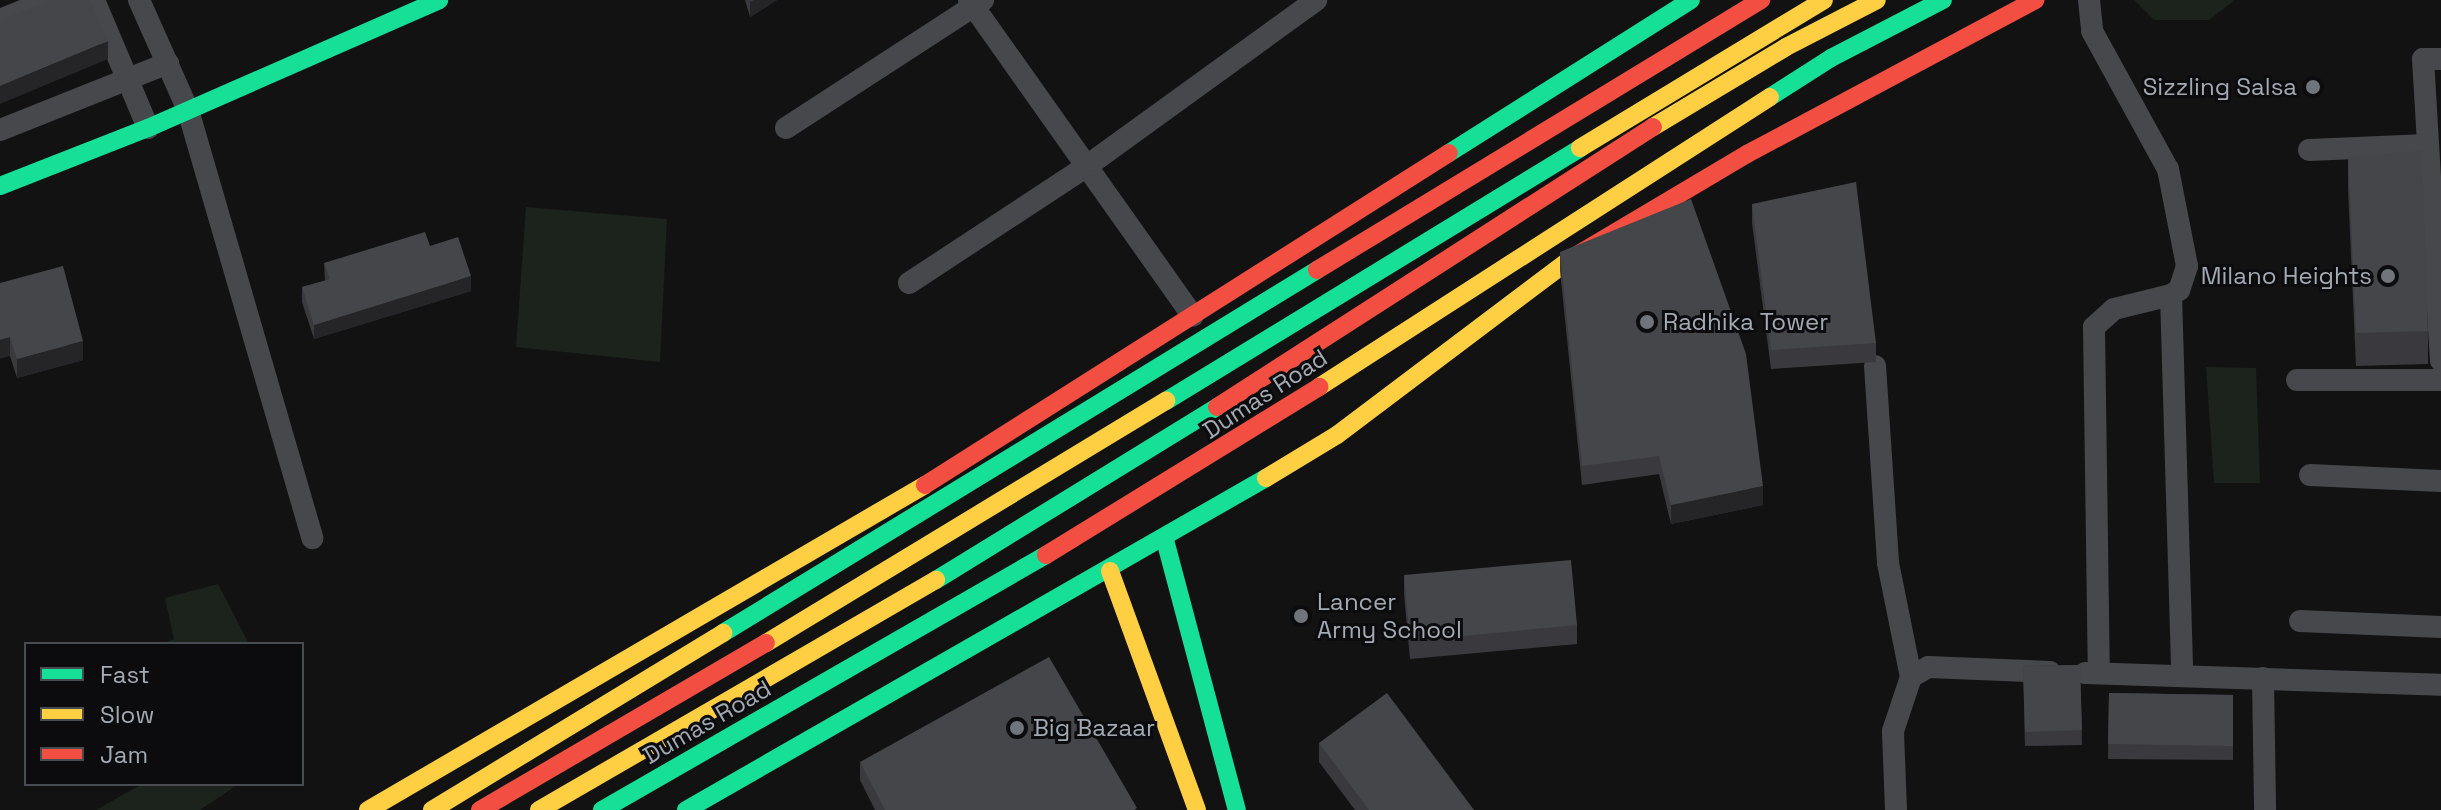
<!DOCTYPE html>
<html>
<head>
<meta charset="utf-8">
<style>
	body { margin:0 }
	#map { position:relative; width:2441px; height:810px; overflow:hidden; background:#121212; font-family:"Space Grotesk",sans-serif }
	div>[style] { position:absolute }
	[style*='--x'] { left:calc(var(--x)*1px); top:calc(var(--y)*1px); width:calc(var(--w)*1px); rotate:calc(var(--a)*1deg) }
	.green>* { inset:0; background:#1c221c }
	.street>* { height:22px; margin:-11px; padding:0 11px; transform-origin:11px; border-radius:11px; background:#46484b }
	.fast>* { height:18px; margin:-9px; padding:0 9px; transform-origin:9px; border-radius:9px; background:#16e098 }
	.slow>* { height:18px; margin:-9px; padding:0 9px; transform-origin:9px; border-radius:9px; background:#ffcf43 }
	.jam>* { height:18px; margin:-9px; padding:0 9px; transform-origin:9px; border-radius:9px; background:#f24e42 }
	.wall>* { inset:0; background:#3a3a3e }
	.shaded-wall>* { inset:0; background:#252527 }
	.building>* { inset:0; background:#45464a }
	.dots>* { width:22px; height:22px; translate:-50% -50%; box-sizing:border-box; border:4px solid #0c0c0e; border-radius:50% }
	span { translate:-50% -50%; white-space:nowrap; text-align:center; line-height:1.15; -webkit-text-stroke:6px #0c0c0e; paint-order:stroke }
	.poi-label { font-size:24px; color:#a3aab3 }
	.right { translate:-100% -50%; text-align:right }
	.left { translate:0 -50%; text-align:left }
	.street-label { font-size:24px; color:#a3aab3 }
	.legend { position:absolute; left:24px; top:642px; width:280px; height:144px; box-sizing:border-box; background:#0c0c0e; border:2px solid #484b50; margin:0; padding:10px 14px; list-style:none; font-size:24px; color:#a3aab3 }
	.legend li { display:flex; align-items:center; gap:16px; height:40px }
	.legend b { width:40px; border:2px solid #484b50 }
</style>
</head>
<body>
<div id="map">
	<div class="green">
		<div style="clip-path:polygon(2134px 0,2235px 0,2209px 20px,2154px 20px)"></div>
		<div style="clip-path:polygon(526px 207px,667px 219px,660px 362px,516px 347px)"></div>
		<div style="clip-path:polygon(2206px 367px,2256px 368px,2260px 483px,2214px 483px)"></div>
		<div style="clip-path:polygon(218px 584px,249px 644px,162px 644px,174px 639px,165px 598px)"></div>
		<div style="clip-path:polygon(142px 784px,239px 784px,200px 810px,96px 810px)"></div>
	</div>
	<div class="street">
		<div style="--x:94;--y:0;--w:139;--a:67.1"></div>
		<div style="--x:139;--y:0;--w:120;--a:66"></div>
		<div style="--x:188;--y:110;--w:446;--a:73.8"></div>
		<div style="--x:969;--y:0;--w:387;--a:54.7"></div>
		<div style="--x:2089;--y:0;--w:31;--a:84"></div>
		<div style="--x:2092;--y:31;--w:158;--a:61.2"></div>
		<div style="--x:2168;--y:169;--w:99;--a:78.9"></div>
		<div style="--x:2187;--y:266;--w:25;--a:108"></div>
		<div style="--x:2179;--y:290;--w:9;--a:148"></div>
		<div style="--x:2171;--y:295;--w:59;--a:166.2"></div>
		<div style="--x:2114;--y:309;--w:27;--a:138"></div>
		<div style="--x:2094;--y:327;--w:346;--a:89.2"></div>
		<div style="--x:0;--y:20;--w:53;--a:-22.2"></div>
		<div style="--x:2441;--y:59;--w:18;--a:180"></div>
		<div style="--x:2423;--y:59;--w:302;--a:86.6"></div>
		<div style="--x:786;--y:128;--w:235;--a:-33"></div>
		<div style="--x:0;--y:130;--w:181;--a:-21.7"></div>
		<div style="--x:2309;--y:150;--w:118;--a:-2.4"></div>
		<div style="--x:909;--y:283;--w:213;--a:-33.3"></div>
		<div style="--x:1087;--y:166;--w:283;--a:-35.9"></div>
		<div style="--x:2171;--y:295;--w:381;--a:88.3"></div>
		<div style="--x:1875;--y:366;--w:197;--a:86.2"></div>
		<div style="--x:1888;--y:563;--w:116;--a:78.6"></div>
		<div style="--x:2297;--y:380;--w:144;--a:0"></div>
		<div style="--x:2310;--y:475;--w:131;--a:2.6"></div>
		<div style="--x:2300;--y:621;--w:141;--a:2.4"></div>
		<div style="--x:2085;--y:673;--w:356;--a:1.9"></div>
		<div style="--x:2263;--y:678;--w:132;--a:89.1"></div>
		<div style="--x:1896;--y:810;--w:79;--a:-92.2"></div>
		<div style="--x:1893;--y:731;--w:57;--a:-71.6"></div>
		<div style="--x:1911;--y:677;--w:20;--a:-30"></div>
		<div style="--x:1928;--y:667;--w:122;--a:2.3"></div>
	</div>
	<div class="fast">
		<div style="--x:1770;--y:97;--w:72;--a:-32.6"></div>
		<div style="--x:1831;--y:58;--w:126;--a:-27.4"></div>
		<div style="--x:1449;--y:153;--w:286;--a:-32.3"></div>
		<div style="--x:0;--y:186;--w:159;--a:-21.4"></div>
		<div style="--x:148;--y:128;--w:318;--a:-23.7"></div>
		<div style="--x:1166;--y:401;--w:485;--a:-31.4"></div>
		<div style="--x:1165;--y:540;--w:279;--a:75.1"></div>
		<div style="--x:936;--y:580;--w:330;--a:-31.6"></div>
		<div style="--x:723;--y:633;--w:696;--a:-31.43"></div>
		<div style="--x:602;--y:810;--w:512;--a:-29.87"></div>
		<div style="--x:686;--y:810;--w:668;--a:-29.79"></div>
	</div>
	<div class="slow">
		<div style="--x:1653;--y:127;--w:155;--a:-31"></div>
		<div style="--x:1786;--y:47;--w:102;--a:-27.3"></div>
		<div style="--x:1580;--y:148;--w:285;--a:-31.2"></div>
		<div style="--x:1319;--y:387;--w:536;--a:-32.74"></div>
		<div style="--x:1266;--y:478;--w:83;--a:-31.2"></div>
		<div style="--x:1337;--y:435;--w:294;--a:-37"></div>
		<div style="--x:1110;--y:571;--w:254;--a:70"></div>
		<div style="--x:766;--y:643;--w:468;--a:-31.2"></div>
		<div style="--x:368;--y:810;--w:645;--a:-30.26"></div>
		<div style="--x:432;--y:810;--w:341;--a:-31.3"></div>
		<div style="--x:539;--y:810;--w:459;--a:-30.1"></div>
	</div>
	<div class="jam">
		<div style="--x:1572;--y:258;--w:204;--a:-30.7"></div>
		<div style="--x:1747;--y:154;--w:327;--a:-28.1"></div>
		<div style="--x:1317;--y:270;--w:520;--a:-31.3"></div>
		<div style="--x:1217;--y:407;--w:518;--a:-32.71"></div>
		<div style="--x:925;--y:485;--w:620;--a:-32.36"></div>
		<div style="--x:1046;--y:555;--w:321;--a:-31.6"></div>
		<div style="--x:480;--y:810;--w:331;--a:-30.3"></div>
	</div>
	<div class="wall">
		<div style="clip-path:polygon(745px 0,777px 0,750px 17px)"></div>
		<div style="clip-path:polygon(2348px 156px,2428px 331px,2428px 364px,2356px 366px,2348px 189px)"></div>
		<div style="clip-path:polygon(1752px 204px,1876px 343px,1876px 362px,1771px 369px,1752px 223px)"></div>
		<div style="clip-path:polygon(430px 246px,471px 291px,314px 339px,302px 302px,302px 287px,325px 281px,324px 263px)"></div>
		<div style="clip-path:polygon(1560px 252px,1763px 505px,1671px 524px,1659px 474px,1582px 485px,1560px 271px)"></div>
		<div style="clip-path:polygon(0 283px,83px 360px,17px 378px,10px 356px)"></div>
		<div style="clip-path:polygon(1404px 575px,1577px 625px,1577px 644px,1410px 659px,1404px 594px)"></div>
		<div style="clip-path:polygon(2080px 665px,2082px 745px,2025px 746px,2023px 666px)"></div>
		<div style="clip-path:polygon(2109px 693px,2233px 695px,2233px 760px,2108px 759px)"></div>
		<div style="clip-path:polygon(1319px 743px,1474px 810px,1355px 810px,1319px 762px)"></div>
		<div style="clip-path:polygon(860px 762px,1137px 810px,875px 810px,860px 780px)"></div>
	</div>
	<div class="shaded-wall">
		<div style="clip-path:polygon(754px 0,777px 0,750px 17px,750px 2px)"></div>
		<div style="clip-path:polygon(108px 41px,108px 59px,0 104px,0 86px)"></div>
		<div style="clip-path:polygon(471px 276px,471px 291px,314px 339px,314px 325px)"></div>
		<div style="clip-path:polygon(10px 337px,10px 356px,0 359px,0 340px)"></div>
		<div style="clip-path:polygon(83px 341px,83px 360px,17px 378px,17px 359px)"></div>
		<div style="clip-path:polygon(1763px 486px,1763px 505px,1671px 524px,1671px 505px)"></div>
	</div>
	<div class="building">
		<div style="clip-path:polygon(51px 0,90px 0,108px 41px,0 86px,0 21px)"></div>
		<div style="clip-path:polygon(2422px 151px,2428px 331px,2356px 333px,2348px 156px)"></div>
		<div style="clip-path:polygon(1856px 182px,1876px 343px,1771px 350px,1752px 204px)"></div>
		<div style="clip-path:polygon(1691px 199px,1746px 354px,1763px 486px,1671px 505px,1659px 456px,1582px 466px,1560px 252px)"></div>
		<div style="clip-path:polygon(425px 232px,430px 246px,458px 237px,471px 276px,314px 325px,302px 287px,330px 279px,324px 263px)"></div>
		<div style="clip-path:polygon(63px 266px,83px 341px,17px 359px,10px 337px,0 340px,0 283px)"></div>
		<div style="clip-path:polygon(1571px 560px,1577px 625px,1410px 641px,1404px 575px)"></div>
		<div style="clip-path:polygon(1049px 657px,1137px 808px,1134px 810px,885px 810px,860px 762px)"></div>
		<div style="clip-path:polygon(2080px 665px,2082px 730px,2025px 732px,2023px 666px)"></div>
		<div style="clip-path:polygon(1387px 693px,1474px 810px,1369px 810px,1319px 743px)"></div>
		<div style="clip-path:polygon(2109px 693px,2233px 695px,2233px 746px,2108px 744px)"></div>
	</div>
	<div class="dots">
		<div style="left:2313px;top:87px;background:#70757b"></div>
		<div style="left:2388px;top:276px;background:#70757b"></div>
		<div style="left:1647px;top:322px;background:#70757b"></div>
		<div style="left:1301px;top:616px;background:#70757b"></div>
		<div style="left:1017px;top:728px;background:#70757b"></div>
	</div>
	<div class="poi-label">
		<span class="right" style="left:2297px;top:87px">Sizzling Salsa</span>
		<span class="right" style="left:2372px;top:276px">Milano Heights</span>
		<span class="left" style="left:1663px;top:322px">Radhika Tower</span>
		<span class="left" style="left:1317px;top:616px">Lancer<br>Army School</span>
		<span class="left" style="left:1033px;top:728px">Big Bazaar</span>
	</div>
	<div class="street-label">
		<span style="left:1265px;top:394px;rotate:-33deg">Dumas Road</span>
		<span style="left:707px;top:722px;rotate:-30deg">Dumas Road</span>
	</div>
	<ul class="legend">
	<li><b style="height:10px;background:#16e098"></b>Fast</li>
	<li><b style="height:10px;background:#ffcf43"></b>Slow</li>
	<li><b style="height:10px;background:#f24e42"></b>Jam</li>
	</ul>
</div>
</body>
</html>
